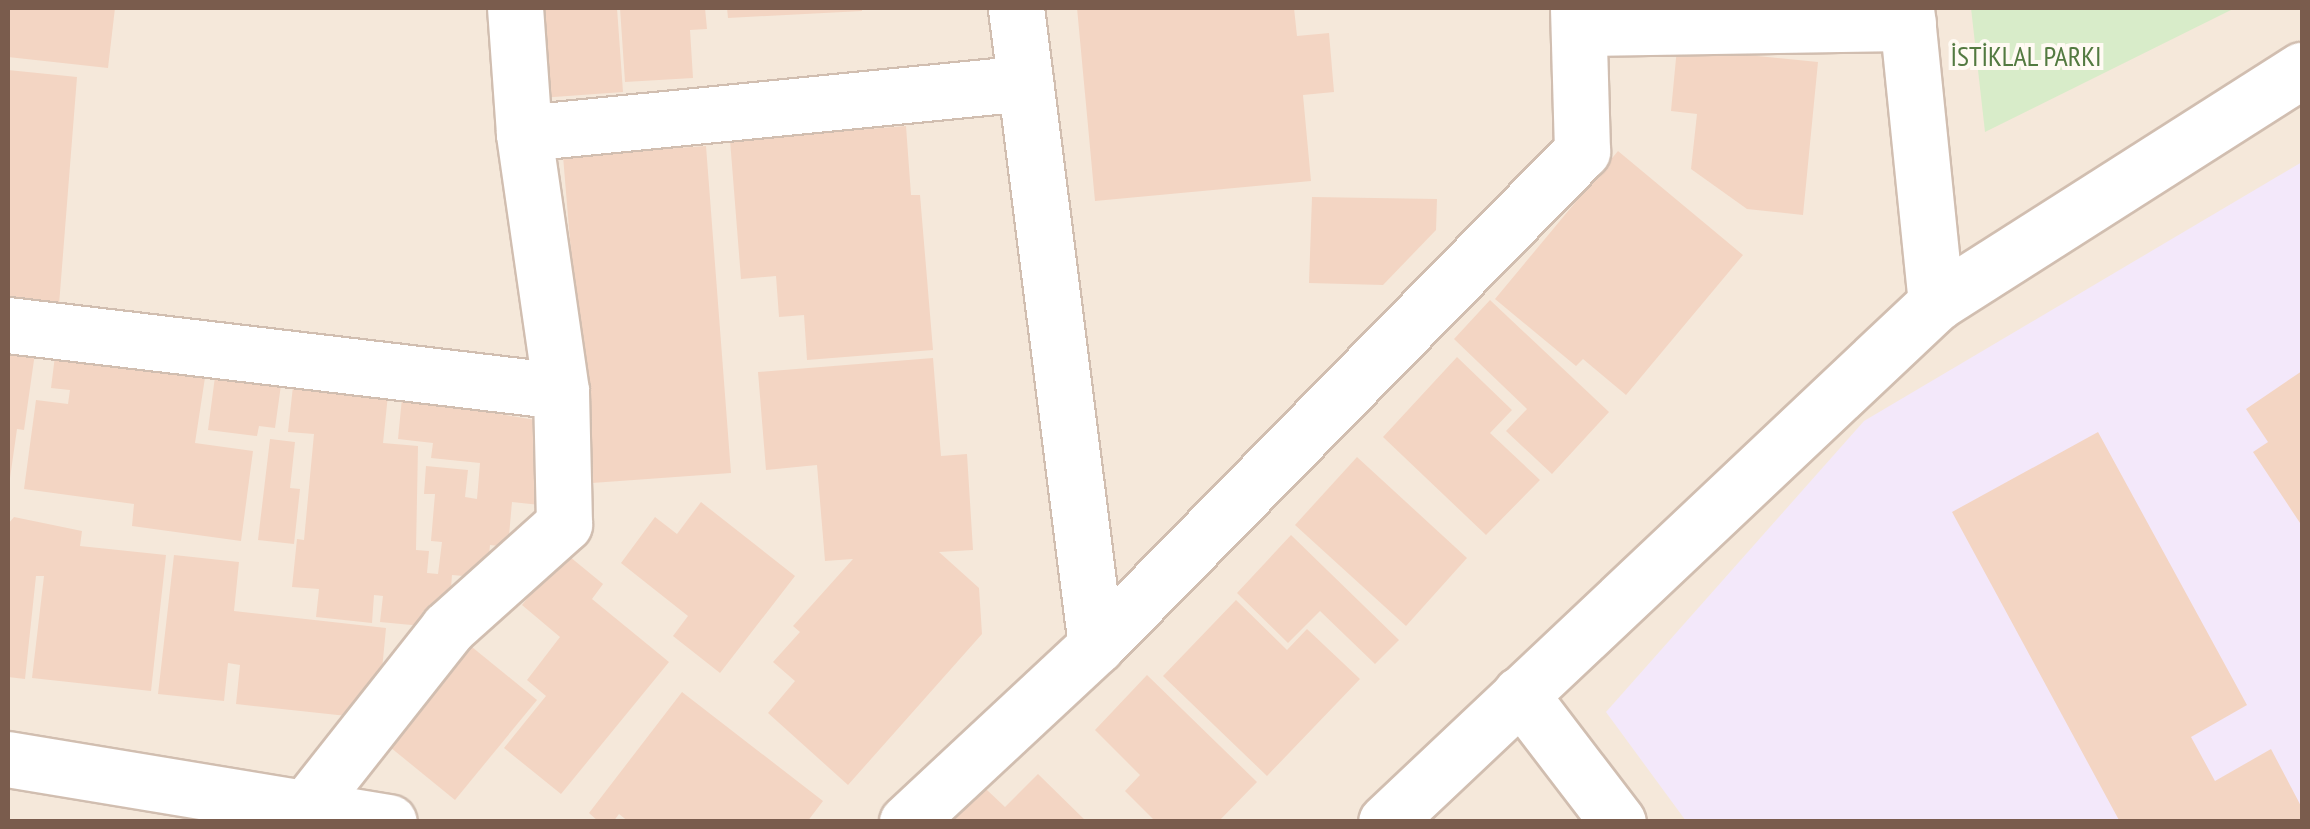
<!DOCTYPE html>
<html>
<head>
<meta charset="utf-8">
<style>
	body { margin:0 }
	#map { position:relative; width:2310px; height:829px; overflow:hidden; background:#fdf6ec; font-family:"PT Sans Narrow",sans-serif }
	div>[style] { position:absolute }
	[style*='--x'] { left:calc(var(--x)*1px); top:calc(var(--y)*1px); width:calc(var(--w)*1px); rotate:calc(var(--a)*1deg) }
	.residential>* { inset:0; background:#f5e8da }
	.education>* { inset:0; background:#f3e8fa }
	.green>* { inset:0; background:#d8ecc9 }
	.building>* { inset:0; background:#f3d5c3 }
	.roads { filter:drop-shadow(2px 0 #d1beb0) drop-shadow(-2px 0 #d1beb0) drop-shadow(0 2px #d1beb0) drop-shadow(0 -2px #d1beb0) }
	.street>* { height:55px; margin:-27.5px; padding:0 27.5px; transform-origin:27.5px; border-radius:27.5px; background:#fff }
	span { translate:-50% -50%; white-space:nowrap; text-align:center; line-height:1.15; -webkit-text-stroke:8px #fffaf3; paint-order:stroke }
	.park-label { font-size:28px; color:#537a41 }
	.frame { position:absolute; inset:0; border:10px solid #7a5c4d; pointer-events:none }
</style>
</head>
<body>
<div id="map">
	<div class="residential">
		<div style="clip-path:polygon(8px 8px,2302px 8px,2302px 821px,8px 821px)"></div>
	</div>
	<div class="education">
		<div style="clip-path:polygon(2302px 162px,2302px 821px,1686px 821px,1606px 712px,1864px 421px)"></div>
	</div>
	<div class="green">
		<div style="clip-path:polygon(1971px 8px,2235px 8px,1985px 132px)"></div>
	</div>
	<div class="building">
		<div style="clip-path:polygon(8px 8px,115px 8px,108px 68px,8px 57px)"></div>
		<div style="clip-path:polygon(534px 8px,617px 8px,623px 92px,540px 98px)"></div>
		<div style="clip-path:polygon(620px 8px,705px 8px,707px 29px,690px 30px,693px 78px,625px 82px)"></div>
		<div style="clip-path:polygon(727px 8px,862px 8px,862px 11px,728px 18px)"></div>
		<div style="clip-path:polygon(1077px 8px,1294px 8px,1297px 36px,1329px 33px,1334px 92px,1303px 95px,1311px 181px,1095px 201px)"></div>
		<div style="clip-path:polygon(1677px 48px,1818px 62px,1803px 215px,1747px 209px,1691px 169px,1697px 114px,1671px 111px)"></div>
		<div style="clip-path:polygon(8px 70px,77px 77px,59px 305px,8px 299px)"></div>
		<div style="clip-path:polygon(906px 126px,911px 195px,920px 195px,933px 350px,807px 360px,804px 315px,779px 317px,776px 276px,741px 279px,730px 140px)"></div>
		<div style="clip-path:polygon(706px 146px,731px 473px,578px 484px,563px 277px,573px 276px,563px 156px)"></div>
		<div style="clip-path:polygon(1618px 151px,1743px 255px,1626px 395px,1583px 359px,1576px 366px,1495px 299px)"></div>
		<div style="clip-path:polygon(1312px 197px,1437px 199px,1436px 230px,1383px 285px,1309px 283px)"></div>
		<div style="clip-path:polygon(1490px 300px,1609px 412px,1552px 474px,1506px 431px,1527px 409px,1454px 339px)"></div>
		<div style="clip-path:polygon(8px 343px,36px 346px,24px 430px,17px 429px,10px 478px)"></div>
		<div style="clip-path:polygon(56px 348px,206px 371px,195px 443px,253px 451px,241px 541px,132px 526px,134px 504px,24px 489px,36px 400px,68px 404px,70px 390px,51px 388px)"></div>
		<div style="clip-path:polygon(1457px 357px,1512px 410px,1490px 433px,1540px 480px,1486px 535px,1383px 437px)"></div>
		<div style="clip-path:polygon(933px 358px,941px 456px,967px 454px,973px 550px,939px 552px,979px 588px,982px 634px,848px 785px,768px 713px,795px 681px,773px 662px,800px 632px,793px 626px,853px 559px,825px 561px,817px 465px,766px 470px,758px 372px)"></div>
		<div style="clip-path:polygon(216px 369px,282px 378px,275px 428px,259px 426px,257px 436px,208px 430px)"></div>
		<div style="clip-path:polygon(2302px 371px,2302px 526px,2253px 452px,2268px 442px,2246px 409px)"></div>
		<div style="clip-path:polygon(293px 386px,388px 395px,383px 443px,418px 446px,416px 550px,429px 551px,427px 573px,438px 574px,442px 542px,431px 541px,435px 494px,424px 494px,426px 466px,468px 470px,465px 497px,477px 499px,480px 463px,431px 458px,433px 443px,398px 439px,402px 398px,548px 422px,540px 505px,512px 502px,508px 547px,490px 545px,487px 578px,452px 575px,449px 614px,423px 611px,422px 626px,380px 622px,383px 596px,374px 595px,372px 623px,316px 617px,319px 589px,292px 587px,297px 539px,304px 540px,314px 434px,288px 432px)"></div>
		<div style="clip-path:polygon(2098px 432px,2247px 705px,2191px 737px,2215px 781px,2271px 749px,2302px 808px,2302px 822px,2120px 822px,1952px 512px)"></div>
		<div style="clip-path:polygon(270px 439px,295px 442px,290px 488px,300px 489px,294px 544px,258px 540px)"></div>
		<div style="clip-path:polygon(1357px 457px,1467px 558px,1406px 626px,1295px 525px)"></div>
		<div style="clip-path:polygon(701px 502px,795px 576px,720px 673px,673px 636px,688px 616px,621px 563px,655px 517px,677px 534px)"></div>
		<div style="clip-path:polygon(14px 517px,82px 531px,80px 546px,166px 555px,151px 691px,32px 678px,44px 576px,36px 576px,25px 679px,8px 677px,8px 524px)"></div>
		<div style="clip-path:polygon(1291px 535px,1399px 640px,1375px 664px,1320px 611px,1288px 643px,1237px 593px)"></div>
		<div style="clip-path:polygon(564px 552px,603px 584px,592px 599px,669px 662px,561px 794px,504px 748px,546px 696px,527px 680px,560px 637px,522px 605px)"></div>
		<div style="clip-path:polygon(174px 555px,239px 562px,234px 611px,386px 628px,382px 670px,347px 716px,236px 704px,240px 665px,228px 663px,224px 701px,158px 694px)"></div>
		<div style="clip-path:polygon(1236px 600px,1287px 650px,1307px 629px,1360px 679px,1267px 776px,1163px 676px)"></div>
		<div style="clip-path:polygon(456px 634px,537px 700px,455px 800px,374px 734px)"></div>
		<div style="clip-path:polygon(1147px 675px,1257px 782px,1218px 822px,1156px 822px,1125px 791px,1140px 775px,1095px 730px)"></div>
		<div style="clip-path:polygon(682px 692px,823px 801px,807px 822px,629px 822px,619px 814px,613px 822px,599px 822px,589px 813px)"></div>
		<div style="clip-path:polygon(969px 773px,1005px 807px,1038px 774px,1087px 822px,922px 822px)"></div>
	</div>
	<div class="roads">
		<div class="street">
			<div style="--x:1906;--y:8;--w:297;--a:84.2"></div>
			<div style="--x:1582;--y:28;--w:326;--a:-0.9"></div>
			<div style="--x:524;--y:133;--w:504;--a:-5.69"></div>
			<div style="--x:8;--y:325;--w:557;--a:6.81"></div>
			<div style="--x:1096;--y:646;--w:694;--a:-45.53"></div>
			<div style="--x:1582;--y:151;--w:143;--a:-91.6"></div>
			<div style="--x:1520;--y:694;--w:161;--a:52.6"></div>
			<div style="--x:8;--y:759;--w:386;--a:9.4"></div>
			<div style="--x:306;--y:808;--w:229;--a:-51.7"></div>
			<div style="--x:448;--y:628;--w:156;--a:-41.9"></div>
			<div style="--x:564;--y:524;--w:133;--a:-91.3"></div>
			<div style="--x:561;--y:391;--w:261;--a:-98.2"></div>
			<div style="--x:524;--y:133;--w:125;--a:-94.1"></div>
			<div style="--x:907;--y:822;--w:258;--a:-43"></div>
			<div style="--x:1096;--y:646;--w:643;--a:-97.15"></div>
			<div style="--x:1386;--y:822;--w:756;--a:-43.34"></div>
			<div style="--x:1936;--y:303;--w:434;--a:-32.5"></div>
		</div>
	</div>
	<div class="park-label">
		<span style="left:2026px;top:56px">İSTİKLAL PARKI</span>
	</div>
	<div class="frame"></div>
</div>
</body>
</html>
